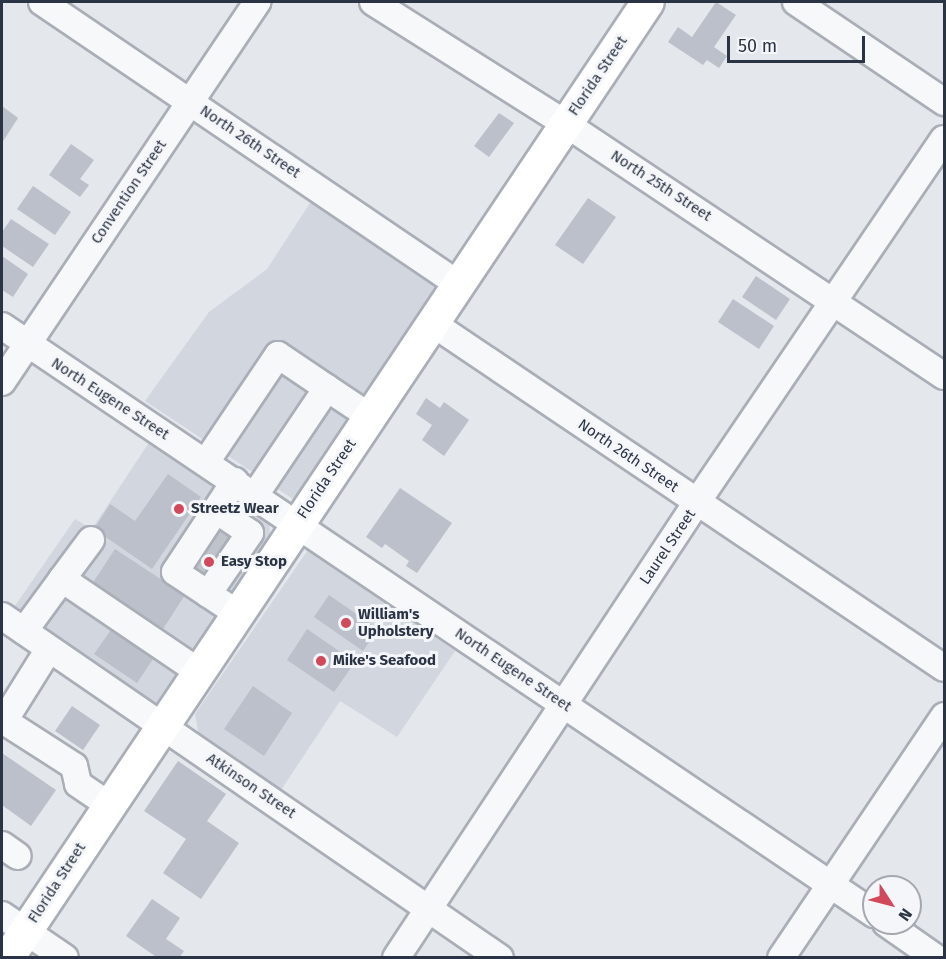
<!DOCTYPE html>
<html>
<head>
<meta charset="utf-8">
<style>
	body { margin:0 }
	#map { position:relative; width:946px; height:959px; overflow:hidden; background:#e4e7ec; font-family:"Fira Sans",sans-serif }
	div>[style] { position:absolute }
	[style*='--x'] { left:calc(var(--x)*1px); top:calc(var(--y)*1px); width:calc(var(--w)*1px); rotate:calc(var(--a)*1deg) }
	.built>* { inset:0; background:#d2d6de }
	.building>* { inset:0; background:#bbc0ca }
	.minor-tunnel>* { height:26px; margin-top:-13px; transform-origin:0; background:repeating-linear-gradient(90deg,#bfc3cb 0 26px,transparent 0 39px) }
	.roads { filter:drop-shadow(2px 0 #a9aeb7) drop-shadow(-2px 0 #a9aeb7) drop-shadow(0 2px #a9aeb7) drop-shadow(0 -2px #a9aeb7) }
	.minor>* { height:26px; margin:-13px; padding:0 13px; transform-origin:13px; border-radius:13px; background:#f7f8fa }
	.major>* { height:32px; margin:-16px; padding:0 16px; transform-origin:16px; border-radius:16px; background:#fff }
	.dots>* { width:16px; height:16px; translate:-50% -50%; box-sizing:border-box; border:3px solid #f4f6f9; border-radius:50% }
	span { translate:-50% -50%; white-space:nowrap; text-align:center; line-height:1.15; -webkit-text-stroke:6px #f4f6f9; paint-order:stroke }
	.street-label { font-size:15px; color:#2b3445 }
	.poi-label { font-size:15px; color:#2b3445; font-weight:700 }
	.left { translate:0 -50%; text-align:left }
	.frame { position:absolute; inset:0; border:3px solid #2b3445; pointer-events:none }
	.north { position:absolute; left:862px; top:875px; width:60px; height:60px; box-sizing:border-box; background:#f4f6f9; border:2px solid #a4a8b1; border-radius:50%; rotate:126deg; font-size:16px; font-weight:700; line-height:24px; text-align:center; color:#2b3445 }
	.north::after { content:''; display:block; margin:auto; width:21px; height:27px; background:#d1495b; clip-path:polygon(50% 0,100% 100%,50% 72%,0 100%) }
	.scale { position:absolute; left:727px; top:36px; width:138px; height:27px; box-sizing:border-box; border:3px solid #2b3445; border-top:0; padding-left:8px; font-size:18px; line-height:21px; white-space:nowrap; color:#2b3445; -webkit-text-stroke:4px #f4f6f9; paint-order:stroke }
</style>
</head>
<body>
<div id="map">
	<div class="built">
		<div style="clip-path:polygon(312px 200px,437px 286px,296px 501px,145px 401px,209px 312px,267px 269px)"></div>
		<div style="clip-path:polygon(150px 441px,269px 519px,270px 535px,155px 707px,10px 613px,75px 519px,92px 529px)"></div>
		<div style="clip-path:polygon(308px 550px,455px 651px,397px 737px,340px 701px,279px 793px,199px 737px,195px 714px)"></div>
	</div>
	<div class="building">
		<div style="clip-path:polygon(716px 2px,736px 15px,714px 47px,727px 56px,719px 68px,707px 60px,703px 65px,668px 42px,678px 27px,692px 37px)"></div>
		<div style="clip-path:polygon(2px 106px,18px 118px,2px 143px)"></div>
		<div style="clip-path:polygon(499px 113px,514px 123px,489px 157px,474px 146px)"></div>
		<div style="clip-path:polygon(71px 144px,94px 160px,80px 179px,89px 185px,80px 197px,49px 175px)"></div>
		<div style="clip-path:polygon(33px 186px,71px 212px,55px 235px,17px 209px)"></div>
		<div style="clip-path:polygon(588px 198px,616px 217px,583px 264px,555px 245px)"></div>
		<div style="clip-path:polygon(11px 219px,49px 244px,33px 267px,2px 246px,2px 232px)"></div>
		<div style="clip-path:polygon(2px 256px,28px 274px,13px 297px,2px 290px)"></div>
		<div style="clip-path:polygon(756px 276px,790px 299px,776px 320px,742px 297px)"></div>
		<div style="clip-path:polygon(733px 299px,774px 326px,759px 349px,718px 322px)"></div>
		<div style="clip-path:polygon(426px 398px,440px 408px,444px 402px,469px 420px,444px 456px,422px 440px,432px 425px,416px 414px)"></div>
		<div style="clip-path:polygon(168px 474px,201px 497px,152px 569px,94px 529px,110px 504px,135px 521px)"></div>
		<div style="clip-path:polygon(400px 488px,452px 523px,417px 573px,406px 566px,409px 561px,385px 544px,382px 548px,366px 537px)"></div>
		<div style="clip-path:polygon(115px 549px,185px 595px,163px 629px,151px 621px,147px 627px,132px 617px,135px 612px,92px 584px)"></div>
		<div style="clip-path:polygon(329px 595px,378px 629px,363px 651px,314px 617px)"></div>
		<div style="clip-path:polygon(113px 627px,155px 656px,137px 683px,94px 654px)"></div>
		<div style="clip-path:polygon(307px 629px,355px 662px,334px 692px,287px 660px)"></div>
		<div style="clip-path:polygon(253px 686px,292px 713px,264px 756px,224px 729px)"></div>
		<div style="clip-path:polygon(72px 706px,100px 725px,83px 750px,55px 731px)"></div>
		<div style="clip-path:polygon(2px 753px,56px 790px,31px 826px,2px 805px)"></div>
		<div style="clip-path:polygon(178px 761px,226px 794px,207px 821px,239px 843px,201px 899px,163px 873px,186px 839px,144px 811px)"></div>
		<div style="clip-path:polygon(152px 899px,180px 918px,166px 939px,184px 951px,179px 958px,158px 958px,126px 936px)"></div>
	</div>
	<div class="minor-tunnel">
		<div style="--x:213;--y:539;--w:19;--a:32"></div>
		<div style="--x:199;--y:559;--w:20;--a:30"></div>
	</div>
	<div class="roads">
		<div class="minor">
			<div style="--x:42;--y:2;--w:503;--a:34.13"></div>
			<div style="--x:373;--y:2;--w:228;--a:32.3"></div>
			<div style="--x:566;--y:124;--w:454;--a:33.7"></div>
			<div style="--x:796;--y:2;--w:179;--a:34"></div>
			<div style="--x:432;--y:323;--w:617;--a:33.97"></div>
			<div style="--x:2;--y:326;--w:1052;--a:33.99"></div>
			<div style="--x:2;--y:382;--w:458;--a:-56.1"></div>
			<div style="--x:327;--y:388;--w:50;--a:33.7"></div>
			<div style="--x:206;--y:462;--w:129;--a:-56.1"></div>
			<div style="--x:278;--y:355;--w:59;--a:34"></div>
			<div style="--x:327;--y:388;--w:129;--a:123.9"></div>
			<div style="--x:235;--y:481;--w:109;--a:123.4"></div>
			<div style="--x:175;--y:572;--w:74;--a:33.5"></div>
			<div style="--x:91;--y:540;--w:49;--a:126.6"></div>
			<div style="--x:62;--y:579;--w:164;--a:34.1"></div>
			<div style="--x:208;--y:594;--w:74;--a:-55.5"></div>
			<div style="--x:250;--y:533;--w:41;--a:-145.9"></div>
			<div style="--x:2;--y:616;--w:604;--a:34.48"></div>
			<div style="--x:24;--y:631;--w:64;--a:-53.8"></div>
			<div style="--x:49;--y:649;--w:85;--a:122"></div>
			<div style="--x:4;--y:721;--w:83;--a:32.7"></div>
			<div style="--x:74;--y:766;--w:18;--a:77"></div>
			<div style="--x:78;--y:784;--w:37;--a:34"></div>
			<div style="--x:2;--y:845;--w:19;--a:35"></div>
			<div style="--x:2;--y:915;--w:76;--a:34.3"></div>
			<div style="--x:886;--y:923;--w:61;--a:35"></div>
			<div style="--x:396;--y:958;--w:546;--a:-56.57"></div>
			<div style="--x:697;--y:502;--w:439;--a:-55.8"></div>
			<div style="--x:781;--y:958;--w:292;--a:-56"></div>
		</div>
		<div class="major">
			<div style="--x:8;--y:958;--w:1150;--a:-56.2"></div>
		</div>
	</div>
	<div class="dots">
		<div style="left:179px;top:509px;background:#d1495b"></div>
		<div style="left:209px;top:562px;background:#d1495b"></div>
		<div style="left:346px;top:623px;background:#d1495b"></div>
		<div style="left:321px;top:661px;background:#d1495b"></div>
	</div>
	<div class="street-label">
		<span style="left:598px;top:76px;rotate:-56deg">Florida Street</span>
		<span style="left:250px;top:142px;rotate:34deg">North 26th Street</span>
		<span style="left:661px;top:186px;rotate:33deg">North 25th Street</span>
		<span style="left:129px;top:192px;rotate:-56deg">Convention Street</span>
		<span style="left:110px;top:399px;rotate:33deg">North Eugene Street</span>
		<span style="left:628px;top:456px;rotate:34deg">North 26th Street</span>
		<span style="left:327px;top:479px;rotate:-56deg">Florida Street</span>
		<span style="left:668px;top:547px;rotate:-56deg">Laurel Street</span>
		<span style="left:513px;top:670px;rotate:34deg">North Eugene Street</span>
		<span style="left:251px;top:786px;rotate:34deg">Atkinson Street</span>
		<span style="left:57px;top:883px;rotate:-57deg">Florida Street</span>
	</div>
	<div class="poi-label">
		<span class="left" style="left:191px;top:509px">Streetz Wear</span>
		<span class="left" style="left:221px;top:562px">Easy Stop</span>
		<span class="left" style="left:358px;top:623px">William's<br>Upholstery</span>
		<span class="left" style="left:333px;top:661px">Mike's Seafood</span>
	</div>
	<div class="frame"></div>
	<div class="north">N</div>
	<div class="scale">50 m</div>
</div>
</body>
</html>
